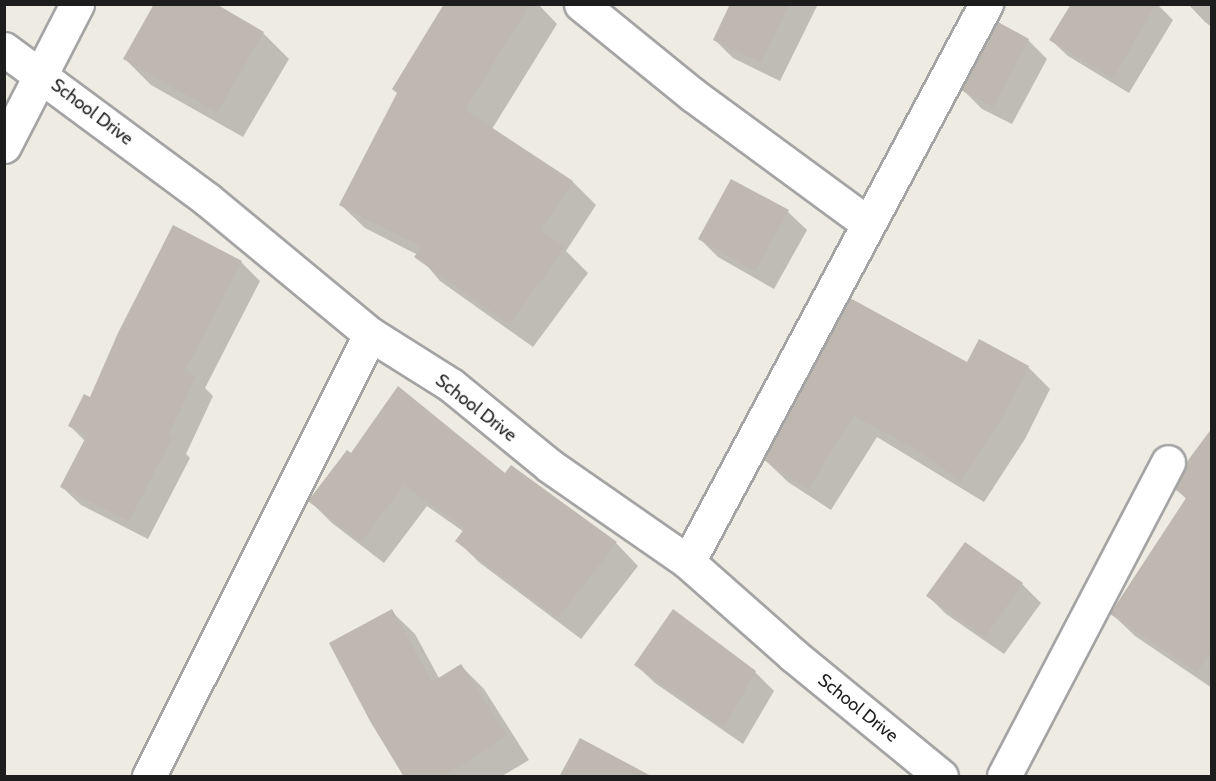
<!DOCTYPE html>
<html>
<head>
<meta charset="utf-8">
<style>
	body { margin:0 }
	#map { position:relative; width:1216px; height:781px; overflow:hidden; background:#eeebe3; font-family:Cabin,sans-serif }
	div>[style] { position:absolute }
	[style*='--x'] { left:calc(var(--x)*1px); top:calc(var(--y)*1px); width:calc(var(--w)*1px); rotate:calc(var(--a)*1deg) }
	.shadow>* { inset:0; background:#0003 }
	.building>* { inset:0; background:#beb8b0 }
	.roads { filter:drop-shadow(2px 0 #a4a4a4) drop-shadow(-2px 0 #a4a4a4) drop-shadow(0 2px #a4a4a4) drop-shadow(0 -2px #a4a4a4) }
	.minor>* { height:33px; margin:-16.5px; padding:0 16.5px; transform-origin:16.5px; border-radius:16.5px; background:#fff }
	span { translate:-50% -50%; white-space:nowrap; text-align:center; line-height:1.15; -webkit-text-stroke:6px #fff; paint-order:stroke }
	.street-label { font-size:18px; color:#1d1d1d }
	.frame { position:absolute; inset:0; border:6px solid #1d1d1d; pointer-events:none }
</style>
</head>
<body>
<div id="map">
	<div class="shadow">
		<div style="clip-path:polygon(446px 4px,538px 4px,557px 24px,492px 129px,573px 182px,596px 205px,566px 251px,588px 273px,533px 347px,440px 281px,418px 255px,365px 228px,341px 205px)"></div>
		<div style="clip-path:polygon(731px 4px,818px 4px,780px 81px,733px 58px,714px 39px)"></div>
		<div style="clip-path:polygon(1073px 4px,1157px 4px,1173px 20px,1129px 93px,1068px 56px,1051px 40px)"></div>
		<div style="clip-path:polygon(1188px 4px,1212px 4px,1212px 27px,1205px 22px)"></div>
		<div style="clip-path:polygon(263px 33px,289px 59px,243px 137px,151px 85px,125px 59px)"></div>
		<div style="clip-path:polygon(1028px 40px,1047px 59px,1012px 124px,982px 109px,963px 90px)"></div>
		<div style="clip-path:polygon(788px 212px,807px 230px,774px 289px,718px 257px,699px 238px)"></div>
		<div style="clip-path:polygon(241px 262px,260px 281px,205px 388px,213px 396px,186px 454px,190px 458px,148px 539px,81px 505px,62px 487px,85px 441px,70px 426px,91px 399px)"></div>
		<div style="clip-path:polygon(851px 300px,968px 364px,1028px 367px,1050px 389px,1025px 439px,984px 502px,877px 437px,831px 510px,788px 482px,765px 460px)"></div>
		<div style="clip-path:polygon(351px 455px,505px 476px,616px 543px,638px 566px,581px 639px,480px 563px,457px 541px,464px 532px,427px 506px,384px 563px,332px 523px,310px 501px)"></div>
		<div style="clip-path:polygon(1212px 466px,1212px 688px,1135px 636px,1112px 614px,1187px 500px,1177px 489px)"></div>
		<div style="clip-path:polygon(1022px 584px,1041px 603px,1004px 654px,946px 614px,928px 596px)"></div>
		<div style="clip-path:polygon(391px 611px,415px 634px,440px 680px,461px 666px,484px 689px,529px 760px,502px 776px,406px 776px)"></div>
		<div style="clip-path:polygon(636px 665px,755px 672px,774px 691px,743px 744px,655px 683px)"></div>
	</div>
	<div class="building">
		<div style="clip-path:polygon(154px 4px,216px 4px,264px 32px,217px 112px,123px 59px)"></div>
		<div style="clip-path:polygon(444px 4px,530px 4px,465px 110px,573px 181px,541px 230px,565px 248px,509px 324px,414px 257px,422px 247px,339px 205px,397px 93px,392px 89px)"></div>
		<div style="clip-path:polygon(730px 4px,790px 4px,761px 63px,713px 40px)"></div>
		<div style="clip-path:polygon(1071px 4px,1156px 4px,1113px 78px,1049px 40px)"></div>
		<div style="clip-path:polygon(998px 22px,1029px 39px,993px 107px,961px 90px)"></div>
		<div style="clip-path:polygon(731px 179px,789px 210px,755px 271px,698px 239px)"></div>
		<div style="clip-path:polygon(173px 225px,242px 261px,185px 371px,196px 376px,168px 436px,172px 438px,129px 521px,60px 487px,87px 435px,68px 426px,84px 394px,90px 397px,118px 333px)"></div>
		<div style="clip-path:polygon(850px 298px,967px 362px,979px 339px,1029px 366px,1003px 416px,961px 481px,912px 447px,854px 416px,808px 489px,764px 460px)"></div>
		<div style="clip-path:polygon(398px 386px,505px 473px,511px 465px,617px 542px,558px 618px,455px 541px,465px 528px,404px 485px,361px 542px,308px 501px,347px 450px,351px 453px)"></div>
		<div style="clip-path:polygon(1212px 428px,1212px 650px,1197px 672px,1110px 614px,1186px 498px,1175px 489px,1186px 463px)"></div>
		<div style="clip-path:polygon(965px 542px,1023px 583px,985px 637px,926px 596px)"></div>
		<div style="clip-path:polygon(392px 609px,432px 682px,461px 664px,507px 736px,442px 777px,404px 777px,370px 721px,329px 643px)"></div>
		<div style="clip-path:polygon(673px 609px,756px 671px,724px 727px,634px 665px)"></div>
		<div style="clip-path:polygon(580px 738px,653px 777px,559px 777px)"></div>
	</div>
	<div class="roads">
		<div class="minor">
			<div style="--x:581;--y:4;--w:144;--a:39.1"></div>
			<div style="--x:693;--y:95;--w:216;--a:36.3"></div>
			<div style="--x:4;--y:49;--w:254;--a:36.5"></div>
			<div style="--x:208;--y:200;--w:210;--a:39.6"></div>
			<div style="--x:370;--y:334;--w:96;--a:32.2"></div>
			<div style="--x:451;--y:385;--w:128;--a:39.3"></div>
			<div style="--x:550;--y:466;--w:168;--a:34.8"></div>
			<div style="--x:688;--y:562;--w:140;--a:41.5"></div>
			<div style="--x:793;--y:655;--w:191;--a:39.3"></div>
			<div style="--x:4;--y:146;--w:160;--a:-62.8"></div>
			<div style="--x:688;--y:562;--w:633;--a:-61.9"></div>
			<div style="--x:149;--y:776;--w:494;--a:-63.4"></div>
			<div style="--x:1004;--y:776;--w:354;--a:-62.4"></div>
		</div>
	</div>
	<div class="street-label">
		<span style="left:92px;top:112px;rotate:37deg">School Drive</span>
		<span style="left:476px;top:408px;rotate:38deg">School Drive</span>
		<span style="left:858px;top:708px;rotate:39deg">School Drive</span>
	</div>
	<div class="frame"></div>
</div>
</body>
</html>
